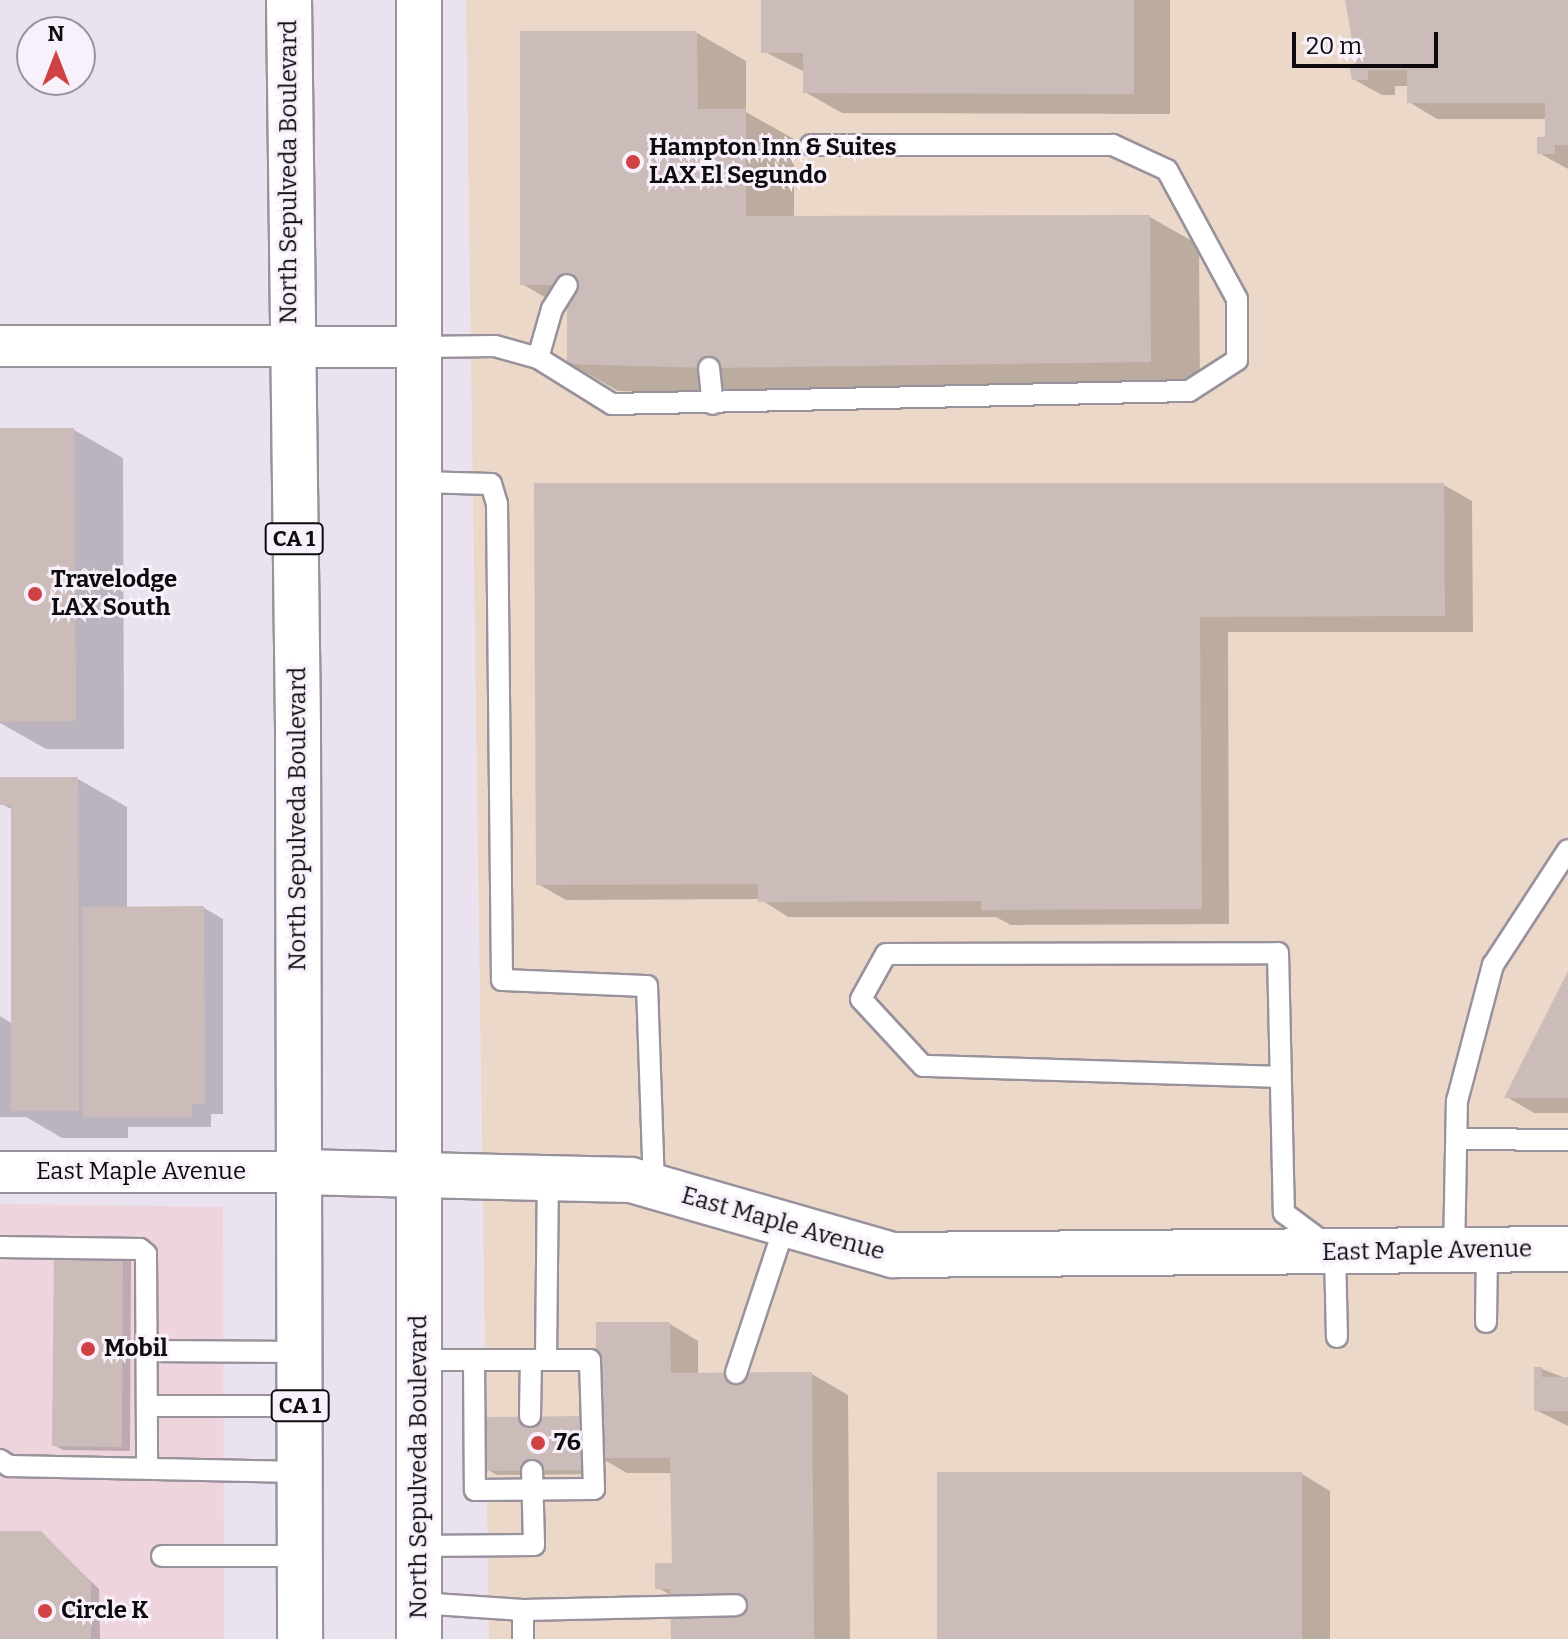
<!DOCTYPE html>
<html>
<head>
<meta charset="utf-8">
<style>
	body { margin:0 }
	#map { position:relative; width:1568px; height:1639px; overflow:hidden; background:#eae2ee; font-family:Bitter,serif }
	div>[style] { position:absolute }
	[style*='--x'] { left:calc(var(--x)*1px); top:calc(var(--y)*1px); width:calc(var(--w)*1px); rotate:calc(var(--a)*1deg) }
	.commercial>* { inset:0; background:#edd4dd }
	.industrial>* { inset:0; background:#ebd8c8 }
	.shadow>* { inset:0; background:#0003 }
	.building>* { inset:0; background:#cbbcba }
	.roads { filter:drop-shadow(2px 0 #99929d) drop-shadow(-2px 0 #99929d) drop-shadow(0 2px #99929d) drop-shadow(0 -2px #99929d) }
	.lane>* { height:20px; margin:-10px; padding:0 10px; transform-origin:10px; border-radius:10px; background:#fff }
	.street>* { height:40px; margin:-20px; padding:0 20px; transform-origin:20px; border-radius:20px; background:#fff }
	.secondary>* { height:44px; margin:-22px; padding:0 22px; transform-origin:22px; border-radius:22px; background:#fff }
	.highway>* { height:44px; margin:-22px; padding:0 22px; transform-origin:22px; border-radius:22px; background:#fff }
	.dots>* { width:22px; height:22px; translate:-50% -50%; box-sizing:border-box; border:4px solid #f8f0fb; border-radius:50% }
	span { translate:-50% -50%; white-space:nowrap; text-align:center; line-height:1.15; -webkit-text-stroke:6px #f8f0fb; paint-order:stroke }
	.shield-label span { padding:2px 6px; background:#f8f0fb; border:2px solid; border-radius:6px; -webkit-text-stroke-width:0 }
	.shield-label { font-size:22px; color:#0e0b0f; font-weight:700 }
	.poi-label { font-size:24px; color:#0e0b0f; font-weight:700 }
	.left { translate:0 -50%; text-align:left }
	.street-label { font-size:24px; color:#0e0b0f }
	.north { position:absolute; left:16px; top:16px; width:80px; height:80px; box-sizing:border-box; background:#f8f0fb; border:2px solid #9a949d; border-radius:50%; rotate:0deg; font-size:22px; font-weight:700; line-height:32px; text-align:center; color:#0e0b0f }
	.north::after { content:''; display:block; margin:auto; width:28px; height:36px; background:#d14244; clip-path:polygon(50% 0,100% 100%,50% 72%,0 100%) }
	.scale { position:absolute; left:1292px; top:32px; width:146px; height:36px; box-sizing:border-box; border:4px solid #0e0b0f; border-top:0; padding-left:10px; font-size:24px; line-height:28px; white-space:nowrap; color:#0e0b0f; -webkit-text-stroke:6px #f8f0fb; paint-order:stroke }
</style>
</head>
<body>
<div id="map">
	<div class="commercial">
		<div style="clip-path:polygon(0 1204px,223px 1207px,224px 1639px,0 1639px)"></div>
	</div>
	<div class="industrial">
		<div style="clip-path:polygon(466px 0,1568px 0,1568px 1639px,489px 1639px)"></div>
	</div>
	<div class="shadow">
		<div style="clip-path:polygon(763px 0,1170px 0,1170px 114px,842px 113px,805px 92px,805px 72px,763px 51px)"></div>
		<div style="clip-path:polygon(1347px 0,1568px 0,1568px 169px,1539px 153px,1547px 139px,1547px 119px,1437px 119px,1409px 102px,1409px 86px,1395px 86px,1395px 95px,1382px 95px,1353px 79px,1359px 65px)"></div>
		<div style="clip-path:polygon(697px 33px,746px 61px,746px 112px,794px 139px,794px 217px,1150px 217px,1199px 245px,1200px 390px,759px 395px,618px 391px,569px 363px,569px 311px,522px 284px)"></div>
		<div style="clip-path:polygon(0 430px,74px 430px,123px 458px,124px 749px,46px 749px,0 723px)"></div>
		<div style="clip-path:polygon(1444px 485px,1472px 501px,1473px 632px,1228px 632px,1229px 924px,1011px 925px,996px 917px,788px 917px,760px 899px,566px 900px,538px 884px)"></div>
		<div style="clip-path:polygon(78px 779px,127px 807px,127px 909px,204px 908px,223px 919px,223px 1114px,211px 1114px,211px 1127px,128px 1127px,128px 1138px,62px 1138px,26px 1117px,0 1117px,0 1016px,13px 1024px,13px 810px,2px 804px)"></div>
		<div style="clip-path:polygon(1568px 975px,1568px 1113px,1534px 1113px,1507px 1097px)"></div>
		<div style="clip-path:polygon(122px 1254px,131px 1259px,130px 1451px,63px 1450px,54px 1445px)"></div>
		<div style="clip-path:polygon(670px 1324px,698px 1341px,698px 1375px,812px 1374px,848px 1395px,850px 1639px,673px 1639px,672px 1596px,657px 1587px,674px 1565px,673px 1473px,627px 1473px,599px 1457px,599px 1474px,497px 1475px,488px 1470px,590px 1418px)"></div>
		<div style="clip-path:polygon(1542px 1369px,1568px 1379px,1568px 1426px,1536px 1410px)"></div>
		<div style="clip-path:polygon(1302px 1474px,1330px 1491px,1330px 1639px,939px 1639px)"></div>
		<div style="clip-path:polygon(0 1533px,40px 1533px,99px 1589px,100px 1639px,0 1639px)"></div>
	</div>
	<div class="building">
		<div style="clip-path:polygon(761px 0,1134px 0,1134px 94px,803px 93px,803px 53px,761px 53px)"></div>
		<div style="clip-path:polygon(1345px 0,1568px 0,1568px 145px,1555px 145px,1555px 154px,1537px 154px,1537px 137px,1545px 137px,1545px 103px,1407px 103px,1407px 70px,1368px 70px,1368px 80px,1352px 80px,1349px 65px,1356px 63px)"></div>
		<div style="clip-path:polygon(520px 31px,697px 31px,698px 109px,746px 109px,746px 216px,1150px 215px,1151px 362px,709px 368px,567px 364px,567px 285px,520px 285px)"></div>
		<div style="clip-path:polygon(0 428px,74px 428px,76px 721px,0 722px)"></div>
		<div style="clip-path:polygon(534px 483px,1444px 483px,1445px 616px,1200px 617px,1202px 909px,981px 910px,981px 901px,758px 902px,758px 884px,536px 885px)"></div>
		<div style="clip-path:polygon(0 777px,78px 777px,79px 1111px,11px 1111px,11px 805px,0 805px)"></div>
		<div style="clip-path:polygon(204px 906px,205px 1104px,192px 1104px,192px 1117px,83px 1117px,82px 907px)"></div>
		<div style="clip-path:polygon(1568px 971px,1568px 1098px,1504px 1098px)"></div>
		<div style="clip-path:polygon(54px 1252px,123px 1252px,122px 1447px,52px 1446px)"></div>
		<div style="clip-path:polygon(596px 1322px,670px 1322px,671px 1373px,812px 1372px,814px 1639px,671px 1639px,670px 1589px,655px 1589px,655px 1563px,672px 1563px,670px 1458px,596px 1458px)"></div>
		<div style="clip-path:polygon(1534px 1367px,1542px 1367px,1542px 1377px,1568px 1377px,1568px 1411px,1534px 1411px)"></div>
		<div style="clip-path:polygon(590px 1416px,591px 1470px,486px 1471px,486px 1417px)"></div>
		<div style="clip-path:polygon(937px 1472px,1302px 1472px,1302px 1639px,937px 1639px)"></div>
		<div style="clip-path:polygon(0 1531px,41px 1531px,91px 1582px,91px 1639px,0 1639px)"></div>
	</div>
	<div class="roads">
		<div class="lane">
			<div style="--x:419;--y:347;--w:76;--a:-0.8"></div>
			<div style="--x:495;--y:346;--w:45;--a:15.6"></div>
			<div style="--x:538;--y:358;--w:87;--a:31.9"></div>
			<div style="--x:612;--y:404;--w:577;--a:-1.29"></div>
			<div style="--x:1189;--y:391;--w:57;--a:-32.9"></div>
			<div style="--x:1237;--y:360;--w:61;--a:-90"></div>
			<div style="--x:1237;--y:299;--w:147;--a:-118.5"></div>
			<div style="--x:1167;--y:170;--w:60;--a:-155.2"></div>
			<div style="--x:1113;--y:145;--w:302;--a:180"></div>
			<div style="--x:538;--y:358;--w:51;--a:-74.1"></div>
			<div style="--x:552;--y:309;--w:28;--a:-58"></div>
			<div style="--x:709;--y:368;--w:36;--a:84"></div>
			<div style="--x:419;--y:482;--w:72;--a:1.6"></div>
			<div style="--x:491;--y:484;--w:21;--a:73"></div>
			<div style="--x:497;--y:504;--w:476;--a:89.4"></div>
			<div style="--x:502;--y:980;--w:145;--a:2.4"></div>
			<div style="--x:647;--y:986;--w:201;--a:88"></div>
			<div style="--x:1280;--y:1077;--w:357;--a:-178.2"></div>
			<div style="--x:923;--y:1066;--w:91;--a:-132.8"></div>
			<div style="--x:861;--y:999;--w:51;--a:-60.9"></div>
			<div style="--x:886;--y:954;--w:392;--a:-0.1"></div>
			<div style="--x:1278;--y:953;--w:260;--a:88.7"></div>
			<div style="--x:1284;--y:1213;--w:64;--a:36.7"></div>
			<div style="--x:1335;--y:1251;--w:86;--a:88.7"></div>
			<div style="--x:1458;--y:1139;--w:110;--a:0.5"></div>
			<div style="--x:0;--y:1247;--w:140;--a:0.8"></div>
			<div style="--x:140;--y:1249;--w:8;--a:40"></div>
			<div style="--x:146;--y:1254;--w:214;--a:89.7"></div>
			<div style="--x:1454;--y:1254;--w:153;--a:-88.9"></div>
			<div style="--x:1457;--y:1101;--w:141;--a:-75.2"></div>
			<div style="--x:1493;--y:965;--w:137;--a:-56.9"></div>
			<div style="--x:1486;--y:1322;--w:72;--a:-89.2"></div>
			<div style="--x:148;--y:1351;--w:152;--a:0.4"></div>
			<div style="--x:419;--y:1360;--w:127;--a:0"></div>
			<div style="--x:546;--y:1360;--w:181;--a:-89.4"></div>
			<div style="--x:474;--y:1360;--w:130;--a:89.6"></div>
			<div style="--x:475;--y:1490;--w:119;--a:-0.5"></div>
			<div style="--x:594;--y:1489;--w:129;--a:-91.8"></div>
			<div style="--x:590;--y:1360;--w:44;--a:180"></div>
			<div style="--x:736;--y:1373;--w:156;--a:-71.7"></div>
			<div style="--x:148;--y:1406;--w:152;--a:0"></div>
			<div style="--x:530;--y:1416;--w:56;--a:-89"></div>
			<div style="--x:0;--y:1460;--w:11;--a:34"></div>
			<div style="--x:9;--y:1466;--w:291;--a:1.2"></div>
			<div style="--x:419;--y:1546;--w:115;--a:-0.5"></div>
			<div style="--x:534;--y:1545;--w:74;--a:-91.5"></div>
			<div style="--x:162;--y:1556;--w:138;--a:0"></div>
			<div style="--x:419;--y:1603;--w:104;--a:3.9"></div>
			<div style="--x:523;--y:1610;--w:29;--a:90"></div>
			<div style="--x:523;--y:1610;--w:213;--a:-1.3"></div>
		</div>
		<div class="street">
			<div style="--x:0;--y:346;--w:419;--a:0.1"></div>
			<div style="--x:0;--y:1172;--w:300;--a:0"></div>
		</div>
		<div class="secondary">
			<div style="--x:300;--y:1172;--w:331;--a:1.4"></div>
			<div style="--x:631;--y:1180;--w:273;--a:16"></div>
			<div style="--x:893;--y:1255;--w:675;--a:-0.51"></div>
		</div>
		<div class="highway">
			<div style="--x:289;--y:0;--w:731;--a:89.29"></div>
			<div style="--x:298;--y:731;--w:908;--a:89.87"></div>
			<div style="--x:419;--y:1639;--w:1639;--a:-90"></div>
		</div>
	</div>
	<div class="dots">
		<div style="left:633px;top:162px;background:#d14244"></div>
		<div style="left:35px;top:594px;background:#d14244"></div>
		<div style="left:88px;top:1349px;background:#d14244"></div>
		<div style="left:538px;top:1443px;background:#d14244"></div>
		<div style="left:45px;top:1611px;background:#d14244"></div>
	</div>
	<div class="shield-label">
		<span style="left:294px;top:539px">CA 1</span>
		<span style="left:300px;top:1406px">CA 1</span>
	</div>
	<div class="poi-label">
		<span class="left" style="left:649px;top:162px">Hampton Inn &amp; Suites<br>LAX El Segundo</span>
		<span class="left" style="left:51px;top:594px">Travelodge<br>LAX South</span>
		<span class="left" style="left:104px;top:1349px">Mobil</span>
		<span class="left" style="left:554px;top:1443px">76</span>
		<span class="left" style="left:61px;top:1611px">Circle K</span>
	</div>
	<div class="street-label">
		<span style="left:289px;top:172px;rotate:-90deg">North Sepulveda Boulevard</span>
		<span style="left:298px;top:819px;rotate:-90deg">North Sepulveda Boulevard</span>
		<span style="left:141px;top:1172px">East Maple Avenue</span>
		<span style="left:783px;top:1224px;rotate:16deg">East Maple Avenue</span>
		<span style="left:1427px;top:1251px;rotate:-1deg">East Maple Avenue</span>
		<span style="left:419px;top:1467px;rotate:-90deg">North Sepulveda Boulevard</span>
	</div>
	<div class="north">N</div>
	<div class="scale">20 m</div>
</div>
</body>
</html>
